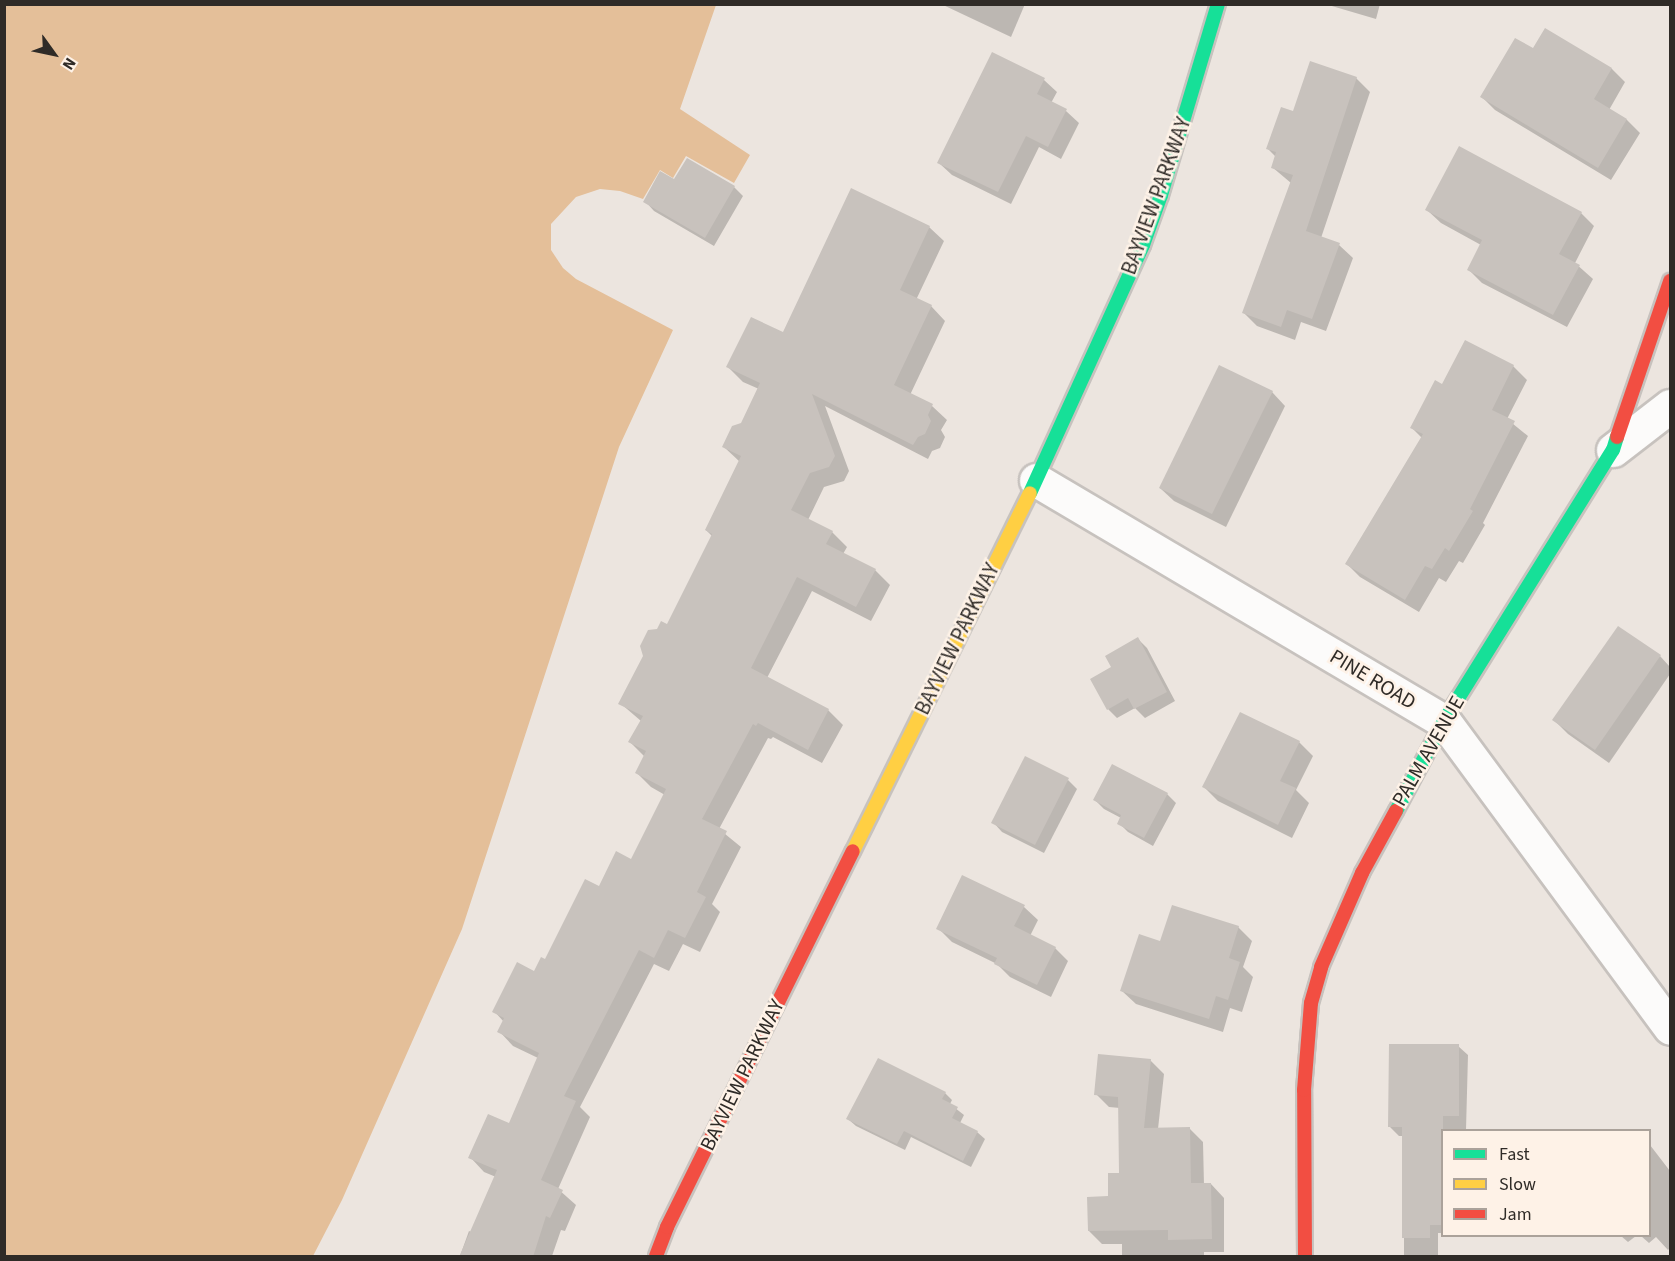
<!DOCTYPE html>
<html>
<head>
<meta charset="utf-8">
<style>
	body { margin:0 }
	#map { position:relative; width:1675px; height:1261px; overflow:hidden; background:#ece5df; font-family:"Source Sans 3",sans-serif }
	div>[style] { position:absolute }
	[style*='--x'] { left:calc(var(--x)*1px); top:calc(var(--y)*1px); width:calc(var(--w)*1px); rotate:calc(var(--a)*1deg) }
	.water>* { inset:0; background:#e4bf99 }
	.shadow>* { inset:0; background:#0003 }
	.building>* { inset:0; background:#c8c2bd }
	.roads { filter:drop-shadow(2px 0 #c7c2be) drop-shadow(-2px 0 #c7c2be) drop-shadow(0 2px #c7c2be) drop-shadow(0 -2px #c7c2be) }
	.street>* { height:33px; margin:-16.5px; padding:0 16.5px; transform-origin:16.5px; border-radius:16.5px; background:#fcfbfa }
	.fast>* { height:14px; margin:-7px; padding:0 7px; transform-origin:7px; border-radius:7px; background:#16e098 }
	.slow>* { height:14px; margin:-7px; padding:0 7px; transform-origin:7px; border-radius:7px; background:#ffcf43 }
	.jam>* { height:14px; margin:-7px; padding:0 7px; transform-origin:7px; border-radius:7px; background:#f24e42 }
	span { translate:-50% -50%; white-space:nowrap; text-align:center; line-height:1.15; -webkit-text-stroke:5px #fef2e7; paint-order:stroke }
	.street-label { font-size:21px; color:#2f2b27 }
	.frame { position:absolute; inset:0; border:6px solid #2f2b27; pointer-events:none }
	.legend { position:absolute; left:1441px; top:1129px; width:210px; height:108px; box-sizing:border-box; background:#fef2e7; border:2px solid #aba29a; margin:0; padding:8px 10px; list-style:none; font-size:18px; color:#2f2b27 }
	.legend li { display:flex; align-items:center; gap:12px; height:30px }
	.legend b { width:30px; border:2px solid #aba29a }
	.north { position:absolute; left:24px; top:24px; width:60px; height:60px; -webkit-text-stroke:4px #fef2e7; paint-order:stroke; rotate:123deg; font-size:16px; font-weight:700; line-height:24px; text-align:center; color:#2f2b27 }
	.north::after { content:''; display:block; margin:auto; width:21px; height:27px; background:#2f2b27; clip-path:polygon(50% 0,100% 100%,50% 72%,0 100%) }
</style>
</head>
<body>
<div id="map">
	<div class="water">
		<div style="clip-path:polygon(5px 4px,716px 5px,680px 109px,750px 155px,734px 183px,686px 156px,673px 178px,660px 170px,643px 199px,620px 191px,600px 189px,576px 197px,551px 224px,551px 250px,563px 268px,576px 279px,673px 330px,619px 447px,462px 929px,342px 1200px,313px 1256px,5px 1256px)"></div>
	</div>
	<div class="shadow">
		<div style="clip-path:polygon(941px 4px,1025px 4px,1011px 37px)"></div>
		<div style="clip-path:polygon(1325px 4px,1380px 4px,1376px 19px)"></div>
		<div style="clip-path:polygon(1545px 30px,1612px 69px,1625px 82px,1609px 110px,1627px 120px,1640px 133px,1611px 180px,1495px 110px,1482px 97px,1534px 50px)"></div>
		<div style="clip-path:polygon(993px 54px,1044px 80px,1057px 92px,1051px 103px,1066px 111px,1079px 123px,1061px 159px,1039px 147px,1011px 204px,952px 175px,939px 163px)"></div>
		<div style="clip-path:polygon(1356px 78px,1370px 92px,1321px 238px,1339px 245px,1353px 258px,1326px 331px,1301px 322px,1295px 340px,1257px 326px,1244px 313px,1291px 183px,1272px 167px,1276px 157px,1268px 149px,1293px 113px)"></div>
		<div style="clip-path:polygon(687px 160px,734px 187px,743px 196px,714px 246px,654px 211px,645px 201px,674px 182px)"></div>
		<div style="clip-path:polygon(1427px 210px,1581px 213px,1594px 226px,1575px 263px,1593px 279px,1567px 327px,1482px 283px,1468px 269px,1481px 245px,1441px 223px)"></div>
		<div style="clip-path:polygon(929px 227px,944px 241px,916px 300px,931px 306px,945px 321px,910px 395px,932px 406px,947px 420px,941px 430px,945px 437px,940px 448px,932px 451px,928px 459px,825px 406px,849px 471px,844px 481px,824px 487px,808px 520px,832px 532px,847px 547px,843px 554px,875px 570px,890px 585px,871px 621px,812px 591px,767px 678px,828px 710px,843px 725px,822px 763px,773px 737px,771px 739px,768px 738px,719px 829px,741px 847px,712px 904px,720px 912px,700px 952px,683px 944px,669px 971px,654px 964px,580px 1107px,590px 1117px,558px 1189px,576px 1205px,565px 1231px,561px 1230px,552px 1256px,460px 1256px,469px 1231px,471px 1232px,496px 1177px,484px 1172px,470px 1157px,510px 1125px,538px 1058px,513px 1046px,499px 1031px,504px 1022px,494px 1011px,546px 961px,599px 888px,631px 861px,665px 795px,651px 787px,637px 773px,645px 757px,630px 742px,641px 721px,620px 703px,658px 630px,667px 626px,712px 536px,706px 530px,740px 462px,724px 447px,742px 424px,759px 389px,743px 382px,728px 367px,783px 334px)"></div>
		<div style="clip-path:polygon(1513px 366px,1527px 380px,1507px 419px,1528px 436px,1483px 523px,1485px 525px,1463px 563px,1459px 561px,1446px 582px,1439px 578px,1419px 612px,1360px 577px,1347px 564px,1422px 438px,1412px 428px,1443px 386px)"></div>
		<div style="clip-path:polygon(1272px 392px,1285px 406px,1226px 527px,1174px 501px,1160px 488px)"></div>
		<div style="clip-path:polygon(1138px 639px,1147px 648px,1175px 701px,1145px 718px,1135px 708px,1117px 718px,1108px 709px,1113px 668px)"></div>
		<div style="clip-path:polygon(1660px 656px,1670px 667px,1670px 674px,1609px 763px,1568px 734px,1554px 720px)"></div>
		<div style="clip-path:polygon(1299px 742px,1313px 756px,1296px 790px,1309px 803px,1292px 838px,1218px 801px,1204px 787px)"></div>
		<div style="clip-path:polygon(1068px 780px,1077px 789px,1044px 853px,1002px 832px,993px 822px)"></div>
		<div style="clip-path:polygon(1167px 794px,1176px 803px,1153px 846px,1128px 832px,1119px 823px,1121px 818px,1104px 809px,1095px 800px)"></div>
		<div style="clip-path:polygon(963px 877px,1024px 907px,1038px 920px,1030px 936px,1055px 948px,1068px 961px,1051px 997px,1010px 977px,997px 964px,952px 942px,938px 928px)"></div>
		<div style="clip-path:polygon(1238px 927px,1252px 941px,1243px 967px,1253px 977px,1242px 1012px,1230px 1008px,1223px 1032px,1136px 1004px,1122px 991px,1161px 943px)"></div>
		<div style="clip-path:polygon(1458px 1046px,1468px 1055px,1466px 1130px,1442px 1130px,1442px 1233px,1438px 1233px,1438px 1256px,1404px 1256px,1404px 1136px,1399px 1136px,1390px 1127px)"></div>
		<div style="clip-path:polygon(1150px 1060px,1164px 1074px,1158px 1129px,1190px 1129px,1203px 1142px,1204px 1185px,1211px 1184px,1224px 1198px,1224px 1252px,1204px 1252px,1204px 1256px,1122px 1256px,1122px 1244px,1102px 1244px,1089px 1231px,1121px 1174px,1120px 1108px,1109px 1107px,1096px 1094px)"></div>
		<div style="clip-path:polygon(945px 1093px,952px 1100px,950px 1104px,964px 1115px,960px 1123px,977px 1132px,985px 1139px,971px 1167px,911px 1137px,905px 1150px,856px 1126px,848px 1119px)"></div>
		<div style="clip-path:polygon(1650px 1145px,1670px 1171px,1670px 1248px,1668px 1250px,1656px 1237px,1649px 1243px,1641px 1236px,1650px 1236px)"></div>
		<div style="clip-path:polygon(1621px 1236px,1636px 1236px,1628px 1242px)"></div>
	</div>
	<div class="building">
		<div style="clip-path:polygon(1545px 28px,1612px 68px,1594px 99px,1627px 119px,1598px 168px,1480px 97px,1515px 38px,1533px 48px)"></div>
		<div style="clip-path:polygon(992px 52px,1045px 78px,1037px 94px,1067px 109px,1048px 147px,1026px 136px,998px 192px,937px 163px)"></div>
		<div style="clip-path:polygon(1310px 61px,1357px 77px,1306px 231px,1340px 243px,1312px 319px,1287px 310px,1281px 327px,1242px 313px,1293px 175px,1271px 168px,1276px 152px,1266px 149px,1281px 107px,1293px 111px)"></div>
		<div style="clip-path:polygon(1459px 146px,1582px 212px,1559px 254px,1580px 265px,1553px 315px,1467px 270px,1482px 240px,1425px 210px)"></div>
		<div style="clip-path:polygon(687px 158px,735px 186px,705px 238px,643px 202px,660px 171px,674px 179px)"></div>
		<div style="clip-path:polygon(851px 188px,930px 226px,900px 290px,932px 305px,894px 385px,933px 404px,928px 415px,931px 421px,925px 434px,918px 437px,913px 445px,812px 394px,835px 456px,829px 467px,810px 473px,791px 510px,833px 531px,826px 544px,876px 569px,856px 607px,797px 577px,751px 668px,829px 709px,808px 750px,758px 723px,756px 726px,753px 724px,702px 819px,727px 831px,697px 892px,706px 897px,685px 938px,668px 930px,654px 958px,639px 950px,564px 1096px,576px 1101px,541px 1180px,563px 1190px,550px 1218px,546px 1216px,533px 1257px,459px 1257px,497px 1170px,468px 1158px,488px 1114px,509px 1123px,539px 1053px,497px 1032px,504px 1018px,492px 1012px,517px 962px,534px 971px,541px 957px,545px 959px,585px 879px,599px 886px,616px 851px,631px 859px,666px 789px,635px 773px,646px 751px,628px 742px,643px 716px,618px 704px,643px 656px,640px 646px,648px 630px,657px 629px,661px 621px,667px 624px,712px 534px,705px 530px,741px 456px,722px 447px,732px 426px,741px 423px,760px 383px,726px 367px,751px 317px,783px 332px)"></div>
		<div style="clip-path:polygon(1465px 340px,1514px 365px,1492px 410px,1515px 421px,1470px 509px,1473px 511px,1449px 551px,1445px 548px,1432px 569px,1425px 566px,1405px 600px,1345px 564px,1423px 434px,1410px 428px,1435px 380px,1442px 384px)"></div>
		<div style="clip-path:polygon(1219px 365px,1273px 391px,1212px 514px,1159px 488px)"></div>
		<div style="clip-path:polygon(1618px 626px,1661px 655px,1595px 750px,1552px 720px)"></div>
		<div style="clip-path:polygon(1138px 637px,1167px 692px,1134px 709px,1128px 698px,1107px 710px,1090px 679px,1111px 667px,1105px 656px)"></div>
		<div style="clip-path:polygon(1240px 712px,1300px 741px,1280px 781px,1296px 788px,1278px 825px,1202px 787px)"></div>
		<div style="clip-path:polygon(1025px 756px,1069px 778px,1035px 845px,991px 823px)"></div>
		<div style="clip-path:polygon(1112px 764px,1168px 793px,1144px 838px,1117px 824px,1121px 815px,1093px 800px)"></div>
		<div style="clip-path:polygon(962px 875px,1025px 905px,1014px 926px,1056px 947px,1037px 985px,994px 964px,997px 958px,936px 929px)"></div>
		<div style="clip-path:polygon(1172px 905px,1239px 926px,1229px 958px,1240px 962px,1228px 1000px,1216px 996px,1209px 1019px,1120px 991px,1139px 934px,1160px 941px)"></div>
		<div style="clip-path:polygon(1389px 1044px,1459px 1044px,1459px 1116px,1443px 1116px,1443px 1225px,1430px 1225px,1430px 1238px,1402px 1238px,1402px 1127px,1388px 1127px)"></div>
		<div style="clip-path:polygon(1098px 1054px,1151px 1059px,1144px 1128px,1190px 1127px,1191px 1183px,1211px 1183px,1212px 1239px,1168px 1240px,1168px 1230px,1088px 1231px,1087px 1197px,1108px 1196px,1108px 1173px,1119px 1173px,1118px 1097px,1094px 1095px)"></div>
		<div style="clip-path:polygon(878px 1058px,946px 1092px,942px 1099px,958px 1107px,952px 1118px,978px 1131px,963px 1161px,904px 1131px,897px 1144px,846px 1119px)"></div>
	</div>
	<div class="roads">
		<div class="street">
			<div style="--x:1613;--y:450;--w:72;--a:-37.7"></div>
			<div style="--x:1036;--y:480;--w:474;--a:30.6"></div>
			<div style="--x:1444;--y:721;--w:381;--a:53.6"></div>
		</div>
		<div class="fast">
			<div style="--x:1030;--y:493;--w:273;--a:-65.5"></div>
			<div style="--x:1143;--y:245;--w:53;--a:-70.2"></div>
			<div style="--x:1161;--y:195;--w:199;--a:-73.4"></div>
			<div style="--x:1396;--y:811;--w:102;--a:-61.9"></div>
			<div style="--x:1444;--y:721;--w:319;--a:-58.1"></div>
			<div style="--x:1613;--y:450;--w:14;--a:-73"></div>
		</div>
		<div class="slow">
			<div style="--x:853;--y:851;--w:399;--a:-63.7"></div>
		</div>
		<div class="jam">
			<div style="--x:1617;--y:437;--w:165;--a:-71.2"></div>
			<div style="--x:656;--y:1256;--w:31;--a:-69"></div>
			<div style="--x:667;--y:1227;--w:419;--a:-63.7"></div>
			<div style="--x:1305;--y:1256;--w:166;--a:-90.3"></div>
			<div style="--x:1304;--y:1090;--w:87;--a:-85.4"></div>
			<div style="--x:1311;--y:1003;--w:37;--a:-74"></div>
			<div style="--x:1321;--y:967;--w:103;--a:-66.4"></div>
			<div style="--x:1362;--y:873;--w:71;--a:-61.3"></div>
		</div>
	</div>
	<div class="street-label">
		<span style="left:1156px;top:196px;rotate:-70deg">BAYVIEW PARKWAY</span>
		<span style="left:957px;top:639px;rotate:-64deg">BAYVIEW PARKWAY</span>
		<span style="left:1373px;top:679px;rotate:31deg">PINE ROAD</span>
		<span style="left:1428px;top:751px;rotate:-60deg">PALM AVENUE</span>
		<span style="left:742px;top:1075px;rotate:-64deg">BAYVIEW PARKWAY</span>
	</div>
	<div class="frame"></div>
	<ul class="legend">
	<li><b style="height:8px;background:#16e098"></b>Fast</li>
	<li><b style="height:8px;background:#ffcf43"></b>Slow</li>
	<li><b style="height:8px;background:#f24e42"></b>Jam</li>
	</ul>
	<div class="north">N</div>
</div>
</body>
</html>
